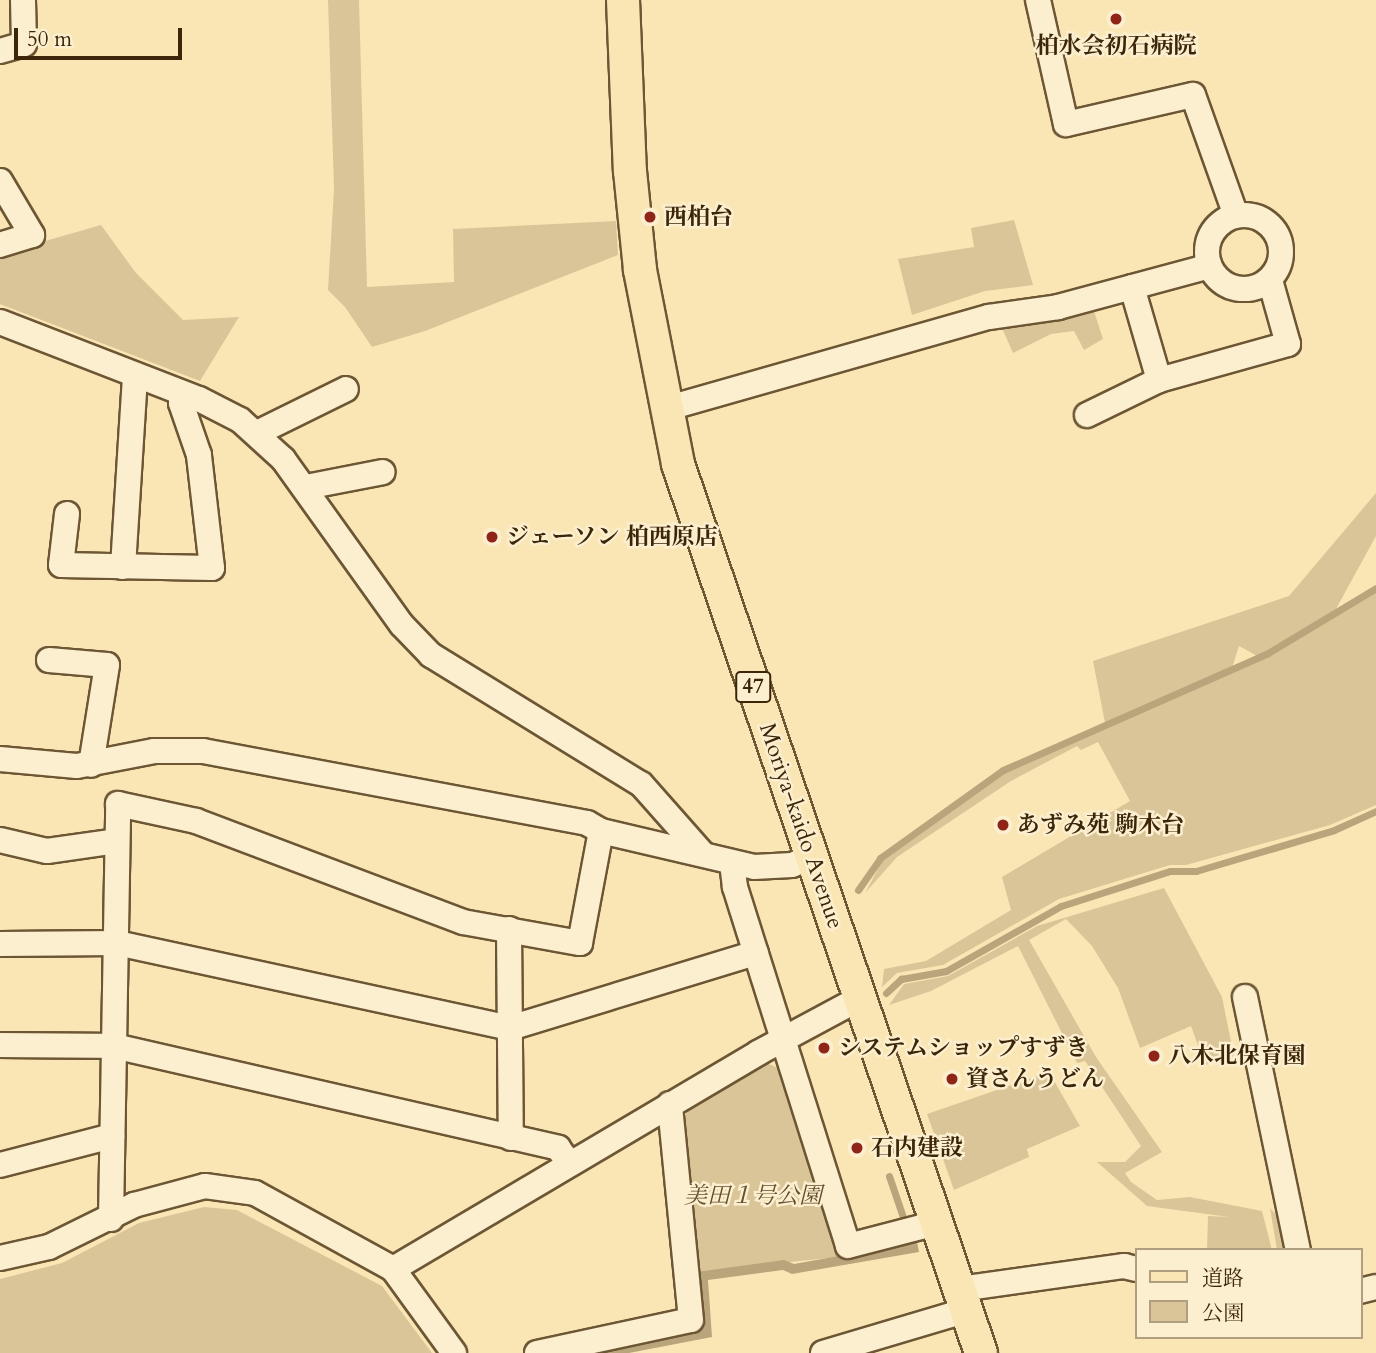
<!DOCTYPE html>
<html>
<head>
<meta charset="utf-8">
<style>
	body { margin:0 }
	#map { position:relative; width:1376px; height:1353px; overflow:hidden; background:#fae6b5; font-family:Cardo,"Noto Serif JP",serif }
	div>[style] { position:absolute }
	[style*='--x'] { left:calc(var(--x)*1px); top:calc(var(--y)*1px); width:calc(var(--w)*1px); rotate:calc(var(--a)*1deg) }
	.green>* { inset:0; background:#dac598 }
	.water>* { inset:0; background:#b9a57b }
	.stream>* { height:7px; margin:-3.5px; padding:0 3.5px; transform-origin:3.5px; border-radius:3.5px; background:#b9a57b }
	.roads { filter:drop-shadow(2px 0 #6c5634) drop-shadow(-2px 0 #6c5634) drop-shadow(0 2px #6c5634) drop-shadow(0 -2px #6c5634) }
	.minor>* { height:24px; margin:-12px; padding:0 12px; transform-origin:12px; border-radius:12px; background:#fcefcf }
	.minor>.ring { margin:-12px; padding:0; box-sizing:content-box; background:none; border:24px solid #fcefcf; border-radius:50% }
	.major>* { height:32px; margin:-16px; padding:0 16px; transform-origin:16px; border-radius:16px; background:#fae6b5 }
	.dots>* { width:19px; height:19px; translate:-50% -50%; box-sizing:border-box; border:4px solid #fcefcf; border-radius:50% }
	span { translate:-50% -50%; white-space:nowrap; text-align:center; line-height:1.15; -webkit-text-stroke:5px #fcefcf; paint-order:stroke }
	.shield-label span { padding:2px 5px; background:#fcefcf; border:2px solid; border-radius:5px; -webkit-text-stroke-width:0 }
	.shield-label { font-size:21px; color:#3c2609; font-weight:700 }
	.poi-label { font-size:23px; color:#3c2609; font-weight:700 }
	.left { translate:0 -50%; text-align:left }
	.street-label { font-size:23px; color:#3c2609 }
	.park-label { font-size:23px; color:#644e2d; font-style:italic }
	.legend { position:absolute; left:1135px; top:1248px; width:228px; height:91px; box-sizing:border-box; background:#fcefcf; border:2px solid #af9f80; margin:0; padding:9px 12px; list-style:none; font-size:21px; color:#3c2609 }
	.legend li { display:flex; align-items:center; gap:14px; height:35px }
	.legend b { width:35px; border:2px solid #af9f80 }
	.scale { position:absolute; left:14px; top:28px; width:168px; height:32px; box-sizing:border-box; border:4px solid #3c2609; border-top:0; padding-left:9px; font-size:21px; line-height:24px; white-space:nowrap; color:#3c2609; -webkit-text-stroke:5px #fcefcf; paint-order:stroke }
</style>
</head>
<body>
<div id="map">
	<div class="green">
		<div style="clip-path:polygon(328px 0,359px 0,367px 287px,454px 282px,453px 229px,616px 221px,618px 255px,425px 331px,372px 347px,345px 307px,328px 290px,334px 189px)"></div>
		<div style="clip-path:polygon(1014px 220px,1033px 285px,985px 291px,912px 315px,898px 259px,974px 247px,971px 228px)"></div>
		<div style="clip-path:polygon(101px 225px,136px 273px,183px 320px,239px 317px,200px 381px,0 304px,0 254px)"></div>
		<div style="clip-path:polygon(1093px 308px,1103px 339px,1084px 350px,1074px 331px,1051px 334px,1013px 353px,1002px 328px)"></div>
		<div style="clip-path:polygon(evenodd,1376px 493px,1376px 536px,1331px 618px,1376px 592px,1376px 805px,1330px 825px,1186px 865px,1170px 865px,1059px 899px,943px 965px,897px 973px,882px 987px,884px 969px,926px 961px,1011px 910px,1002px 877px,1130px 801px,1098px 742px,1081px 750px,1077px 746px,1011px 781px,897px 857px,865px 893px,883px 860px,1003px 774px,1106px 728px,1093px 661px,1289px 596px,1376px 493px,1239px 646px,1261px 658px,1231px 672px,1231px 671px,1239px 646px)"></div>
		<div style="clip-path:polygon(1164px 888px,1222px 997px,1234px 1056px,1205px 1065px,1191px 1026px,1140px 1048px,1118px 988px,1092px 946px,1066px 919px,1029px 940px,1096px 1057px,1162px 1152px,1125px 1173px,1131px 1182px,1157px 1200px,1190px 1197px,1262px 1211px,1272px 1250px,1207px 1250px,1208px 1216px,1229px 1217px,1147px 1206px,1097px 1162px,1125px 1162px,1141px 1146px,1085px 1061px,1077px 1063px,1018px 946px,931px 991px,889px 1005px,904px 984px,948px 976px,1037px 926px)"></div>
		<div style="clip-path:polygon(767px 1063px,780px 1069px,838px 1257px,696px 1272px,682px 1123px,688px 1109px)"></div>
		<div style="clip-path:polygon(1049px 1072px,1080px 1126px,1027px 1149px,1029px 1157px,954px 1190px,927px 1114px)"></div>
		<div style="clip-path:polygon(204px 1207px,237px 1210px,382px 1286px,432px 1353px,0 1353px,0 1279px,62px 1263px,139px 1223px)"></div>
		<div style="clip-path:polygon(1270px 1208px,1280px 1219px,1287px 1250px,1277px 1250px)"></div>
	</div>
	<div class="water">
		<div style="clip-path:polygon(917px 1242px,919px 1252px,792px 1274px,783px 1270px,708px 1280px,712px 1337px,629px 1353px,604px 1353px,606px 1348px,700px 1329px,696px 1272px,784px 1260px,794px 1264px)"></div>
	</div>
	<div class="stream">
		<div style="--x:858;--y:890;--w:39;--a:-55"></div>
		<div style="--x:880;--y:858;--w:151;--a:-35.6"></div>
		<div style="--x:1003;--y:770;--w:290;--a:-23.8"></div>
		<div style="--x:1268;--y:653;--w:126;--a:-31"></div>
		<div style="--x:886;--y:993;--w:21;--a:-43"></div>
		<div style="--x:901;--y:979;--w:46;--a:-10.1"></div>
		<div style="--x:946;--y:971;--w:132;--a:-29.5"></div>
		<div style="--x:1061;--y:906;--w:114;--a:-17.8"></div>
		<div style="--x:1170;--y:871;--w:26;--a:0"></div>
		<div style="--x:1196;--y:871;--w:144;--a:-16.5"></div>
		<div style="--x:1334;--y:830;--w:46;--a:-24.3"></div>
		<div style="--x:889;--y:1176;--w:50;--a:71.2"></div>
	</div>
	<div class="roads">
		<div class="minor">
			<div style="--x:1038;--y:0;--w:127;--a:77.3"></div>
			<div style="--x:1066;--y:124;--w:130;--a:-12.9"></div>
			<div style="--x:1193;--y:95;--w:128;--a:70.4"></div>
			<div style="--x:0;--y:51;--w:25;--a:-16"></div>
			<div style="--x:24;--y:44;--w:44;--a:-91.3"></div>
			<div style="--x:0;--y:181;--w:63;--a:59.3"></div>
			<div style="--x:32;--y:235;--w:34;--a:163"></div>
			<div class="ring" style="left:1207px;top:215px;width:50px;height:50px"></div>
			<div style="--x:1132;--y:287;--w:97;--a:73.8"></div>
			<div style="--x:1159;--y:380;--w:134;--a:-15.6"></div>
			<div style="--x:1288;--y:344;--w:66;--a:-105.7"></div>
			<div style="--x:0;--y:322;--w:213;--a:21.2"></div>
			<div style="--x:199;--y:399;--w:46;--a:27.1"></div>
			<div style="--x:240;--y:420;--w:58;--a:42.2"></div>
			<div style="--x:283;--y:459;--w:204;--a:54.4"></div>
			<div style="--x:402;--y:625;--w:42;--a:46"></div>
			<div style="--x:431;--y:655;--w:246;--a:31.6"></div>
			<div style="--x:641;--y:784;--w:92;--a:48.5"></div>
			<div style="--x:665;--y:409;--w:337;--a:-15.9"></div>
			<div style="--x:989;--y:317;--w:70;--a:-8.2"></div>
			<div style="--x:1058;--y:307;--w:157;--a:-15.1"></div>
			<div style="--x:1087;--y:415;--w:80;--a:-25.9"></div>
			<div style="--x:257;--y:433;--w:99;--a:-26.3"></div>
			<div style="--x:306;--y:487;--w:78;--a:-11"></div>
			<div style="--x:67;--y:514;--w:51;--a:96.7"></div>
			<div style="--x:61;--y:565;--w:151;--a:1.1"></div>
			<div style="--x:212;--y:568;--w:114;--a:-96.6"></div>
			<div style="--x:199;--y:455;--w:55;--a:-109.1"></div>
			<div style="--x:181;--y:403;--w:9;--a:-72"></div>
			<div style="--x:123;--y:567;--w:192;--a:-86.4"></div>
			<div style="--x:49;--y:660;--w:58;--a:4.9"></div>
			<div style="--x:107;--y:665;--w:101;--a:99.1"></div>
			<div style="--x:0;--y:759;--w:77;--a:5.2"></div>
			<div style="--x:77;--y:766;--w:78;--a:-11"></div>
			<div style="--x:154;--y:751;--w:49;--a:0"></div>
			<div style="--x:203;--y:751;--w:391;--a:10.6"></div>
			<div style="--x:587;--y:823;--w:16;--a:30"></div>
			<div style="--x:601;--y:831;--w:157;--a:13.2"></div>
			<div style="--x:754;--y:867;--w:38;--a:-3"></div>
			<div style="--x:792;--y:865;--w:21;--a:-23"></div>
			<div style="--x:0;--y:840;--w:48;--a:13.2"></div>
			<div style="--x:47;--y:851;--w:70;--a:-8.2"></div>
			<div style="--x:732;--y:863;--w:24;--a:83"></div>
			<div style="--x:735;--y:887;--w:376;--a:72.5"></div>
			<div style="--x:848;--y:1246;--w:92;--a:-14.5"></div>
			<div style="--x:509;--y:929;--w:209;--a:89.5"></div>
			<div style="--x:0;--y:944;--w:117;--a:-0.5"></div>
			<div style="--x:117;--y:943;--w:402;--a:12.2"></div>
			<div style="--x:510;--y:1028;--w:257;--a:-17"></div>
			<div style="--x:1245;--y:997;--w:258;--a:78.2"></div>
			<div style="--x:0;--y:1045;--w:114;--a:0.5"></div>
			<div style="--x:114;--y:1046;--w:456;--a:12.9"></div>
			<div style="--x:558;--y:1148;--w:20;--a:53"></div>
			<div style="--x:0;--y:1165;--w:116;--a:-14.5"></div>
			<div style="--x:111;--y:1219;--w:415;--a:-89"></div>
			<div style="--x:118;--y:804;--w:80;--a:12.3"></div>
			<div style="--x:196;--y:821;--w:285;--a:20.7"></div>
			<div style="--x:463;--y:922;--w:119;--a:10.2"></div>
			<div style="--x:580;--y:943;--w:114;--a:-79.4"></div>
			<div style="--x:0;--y:1258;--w:50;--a:-12.7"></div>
			<div style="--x:49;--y:1247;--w:95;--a:-26.3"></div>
			<div style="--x:134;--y:1205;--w:73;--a:-15"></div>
			<div style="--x:205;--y:1186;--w:50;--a:8"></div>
			<div style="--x:255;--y:1193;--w:158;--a:28.8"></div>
			<div style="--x:393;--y:1269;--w:104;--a:54"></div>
			<div style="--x:393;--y:1269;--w:424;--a:-30.6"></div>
			<div style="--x:758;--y:1053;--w:116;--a:-28.3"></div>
			<div style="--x:960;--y:1289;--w:166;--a:-8"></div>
			<div style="--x:1124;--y:1266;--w:12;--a:14"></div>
			<div style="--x:1360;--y:1291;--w:16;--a:-14"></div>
			<div style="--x:537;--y:1353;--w:157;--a:-12.1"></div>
			<div style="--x:691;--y:1320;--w:217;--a:-95.6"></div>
			<div style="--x:823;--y:1353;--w:150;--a:-16.6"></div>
		</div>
		<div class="major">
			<div style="--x:623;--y:0;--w:171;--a:87.7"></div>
			<div style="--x:630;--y:171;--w:100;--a:84.2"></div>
			<div style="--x:640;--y:270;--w:198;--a:78.9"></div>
			<div style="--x:678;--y:464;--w:939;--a:71.18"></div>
		</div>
	</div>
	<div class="dots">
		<div style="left:1116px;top:19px;background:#8f2418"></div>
		<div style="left:650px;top:217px;background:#8f2418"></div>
		<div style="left:492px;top:537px;background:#8f2418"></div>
		<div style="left:1003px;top:825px;background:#8f2418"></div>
		<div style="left:824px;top:1048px;background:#8f2418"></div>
		<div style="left:1154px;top:1056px;background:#8f2418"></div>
		<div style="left:952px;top:1079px;background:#8f2418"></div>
		<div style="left:857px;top:1148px;background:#8f2418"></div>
	</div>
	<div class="shield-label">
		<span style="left:753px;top:687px">47</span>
	</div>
	<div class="poi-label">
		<span style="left:1116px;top:46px">柏水会初石病院</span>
		<span class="left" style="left:664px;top:217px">西柏台</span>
		<span class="left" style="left:506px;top:537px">ジェーソン 柏西原店</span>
		<span class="left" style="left:1017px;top:825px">あずみ苑 駒木台</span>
		<span class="left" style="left:838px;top:1048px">システムショップすずき</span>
		<span class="left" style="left:1168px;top:1056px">八木北保育園</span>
		<span class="left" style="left:966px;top:1079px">資さんうどん</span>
		<span class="left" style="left:871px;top:1148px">石内建設</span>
	</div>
	<div class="street-label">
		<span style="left:801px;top:826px;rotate:71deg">Moriya-kaido Avenue</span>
	</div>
	<div class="park-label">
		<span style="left:753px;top:1196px">美田１号公園</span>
	</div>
	<ul class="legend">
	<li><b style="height:9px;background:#fae6b5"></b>道路</li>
	<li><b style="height:19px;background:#dac598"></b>公園</li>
	</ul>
	<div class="scale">50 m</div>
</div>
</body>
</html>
